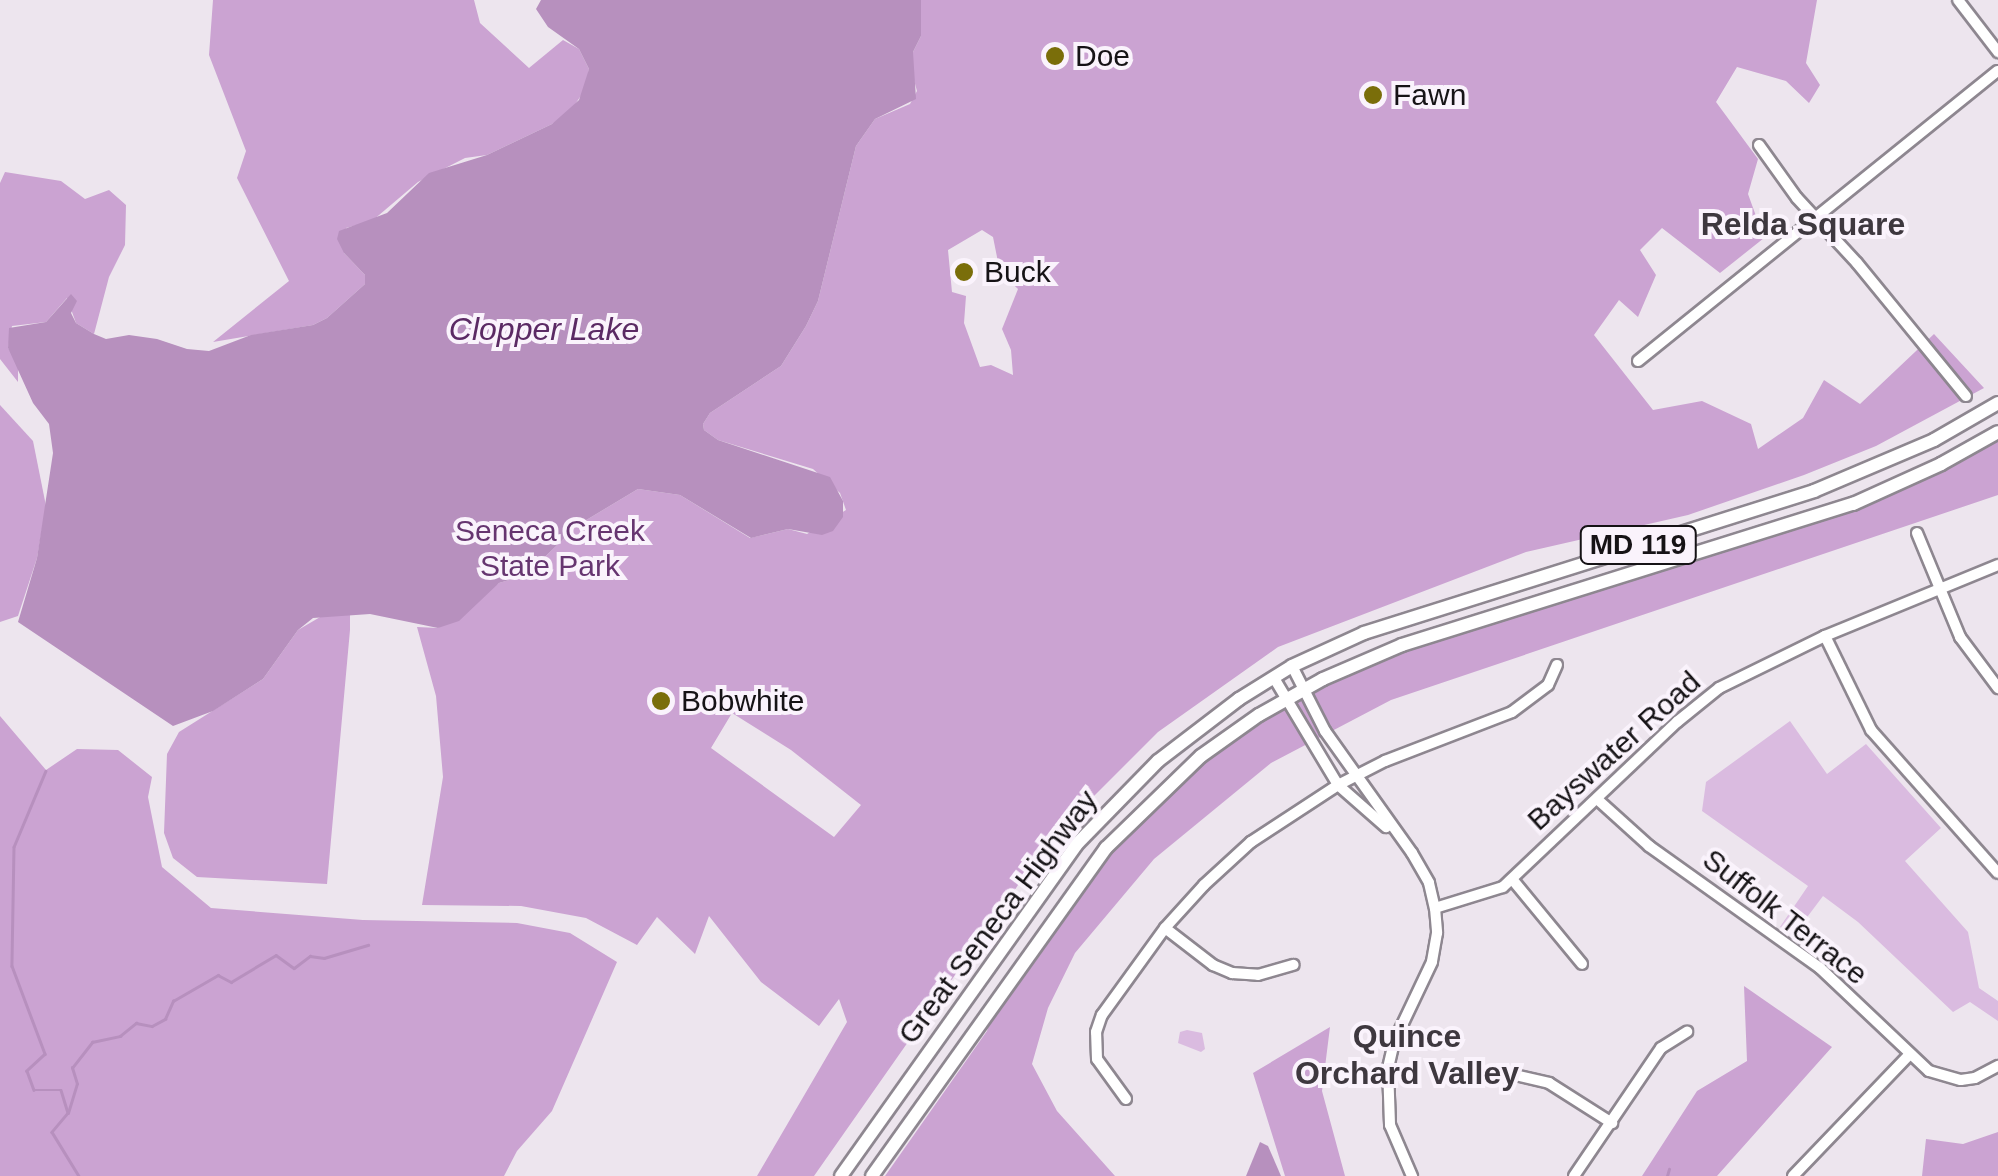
<!DOCTYPE html>
<html>
<head>
<meta charset="utf-8">
<style>
	body { margin:0 }
	#map { position:relative; width:1998px; height:1176px; overflow:hidden; background:#ede5ee; font-family:Arial,sans-serif }
	div>[style] { position:absolute }
	[style*='--x'] { left:calc(var(--x)*1px); top:calc(var(--y)*1px); width:calc(var(--w)*1px); rotate:calc(var(--a)*1deg) }
	.green>* { inset:0; background:#dabbe0 }
	.forest>* { inset:0; background:#cba3d2 }
	.water>* { inset:0; background:#b790be }
	.stream>* { height:2.5px; margin:-1.25px; padding:0 1.25px; transform-origin:1.25px; border-radius:1.25px; background:#b790be }
	.roads { filter:drop-shadow(2px 0 #8e8790) drop-shadow(-2px 0 #8e8790) drop-shadow(0 2px #8e8790) drop-shadow(0 -2px #8e8790) }
	.minor>* { height:10px; margin:-5px; padding:0 5px; transform-origin:5px; border-radius:5px; background:#fff }
	.major>* { height:12px; margin:-6px; padding:0 6px; transform-origin:6px; border-radius:6px; background:#fff }
	.dots>* { width:28px; height:28px; translate:-50% -50%; box-sizing:border-box; border:5px solid #faf3fc; border-radius:50% }
	span { translate:-50% -50%; white-space:nowrap; text-align:center; line-height:1.15; -webkit-text-stroke:8px #faf3fc; paint-order:stroke }
	.shield-label span { padding:2px 8px; background:#faf3fc; border:2px solid; border-radius:8px; -webkit-text-stroke-width:0 }
	.shield-label { font-size:28px; color:#161316; font-weight:700 }
	.poi-label { font-size:30px; color:#161316 }
	.left { translate:0 -50%; text-align:left }
	.park-label { font-size:30px; color:#663570 }
	.street-label { font-size:30px; color:#161316 }
	.neighbourhood-label { font-size:32px; color:#3e383f; font-weight:700 }
	.water-label { font-size:32px; color:#5b2a64; font-style:italic }
</style>
</head>
<body>
<div id="map">
	<div class="green">
		<div style="clip-path:polygon(1790px 721px,1827px 774px,1866px 744px,1941px 828px,1905px 861px,1968px 932px,1979px 988px,1998px 1001px,1998px 1021px,1970px 1002px,1953px 1012px,1858px 922px,1823px 896px,1793px 936px,1780px 927px,1808px 886px,1702px 811px,1706px 782px)"></div>
		<div style="clip-path:polygon(1187px 1030px,1202px 1033px,1205px 1049px,1201px 1052px,1178px 1043px,1180px 1032px)"></div>
	</div>
	<div class="forest">
		<div style="clip-path:polygon(213px 0,474px 0,480px 23px,529px 68px,563px 40px,579px 49px,589px 69px,586px 88px,570px 112px,552px 124px,487px 155px,465px 158px,418px 182px,372px 221px,346px 228px,344px 253px,365px 275px,365px 284px,327px 318px,313px 325px,213px 342px,289px 281px,237px 178px,246px 151px,209px 55px)"></div>
		<div style="clip-path:polygon(evenodd,921px 0,1817px 0,1806px 63px,1820px 85px,1809px 103px,1786px 81px,1737px 67px,1716px 102px,1758px 159px,1748px 194px,1764px 238px,1720px 273px,1662px 228px,1640px 250px,1656px 275px,1638px 317px,1619px 300px,1594px 335px,1653px 410px,1702px 401px,1751px 424px,1758px 449px,1803px 418px,1824px 380px,1860px 404px,1934px 334px,1984px 388px,1876px 446px,1804px 475px,1688px 515px,1526px 552px,1278px 647px,1158px 732px,1049px 841px,814px 1176px,757px 1176px,847px 1022px,839px 999px,819px 1026px,761px 982px,709px 916px,695px 954px,657px 917px,637px 945px,586px 918px,521px 906px,422px 905px,443px 777px,436px 696px,417px 627px,438px 628px,499px 583px,526px 575px,578px 525px,638px 489px,680px 495px,750px 538px,788px 529px,807px 534px,846px 510px,840px 493px,813px 469px,718px 440px,704px 430px,703px 424px,710px 413px,781px 366px,806px 326px,818px 301px,856px 146px,875px 119px,910px 104px,917px 91px,912px 73px,913px 52px,921px 36px,921px 0,982px 230px,993px 237px,1000px 272px,1018px 289px,1002px 329px,1011px 350px,1013px 375px,991px 365px,980px 367px,964px 323px,966px 296px,952px 292px,948px 250px,982px 230px,921px 0,732px 713px,791px 750px,861px 805px,834px 837px,711px 748px,732px 713px)"></div>
		<div style="clip-path:polygon(5px 172px,61px 181px,85px 199px,109px 190px,126px 205px,125px 245px,109px 277px,94px 334px,76px 323px,67px 298px,46px 322px,12px 326px,8px 348px,18px 363px,18px 382px,0 359px,0 183px)"></div>
		<div style="clip-path:polygon(0 405px,33px 441px,46px 506px,37px 558px,18px 616px,0 622px)"></div>
		<div style="clip-path:polygon(1998px 431px,1998px 495px,1391px 700px,1271px 763px,1154px 859px,1075px 953px,1048px 1008px,1032px 1064px,1057px 1111px,1115px 1176px,885px 1176px,987px 1031px,996px 1000px,1093px 865px,1212px 748px,1323px 679px,1886px 490px)"></div>
		<div style="clip-path:polygon(327px 613px,350px 615px,350px 630px,327px 884px,197px 877px,173px 858px,164px 833px,167px 754px,179px 732px,263px 679px,298px 630px)"></div>
		<div style="clip-path:polygon(0 716px,46px 770px,77px 749px,118px 750px,152px 777px,148px 797px,162px 867px,211px 908px,363px 920px,517px 923px,570px 933px,617px 962px,552px 1111px,517px 1151px,504px 1176px,0 1176px)"></div>
		<div style="clip-path:polygon(1744px 986px,1832px 1047px,1717px 1176px,1642px 1176px,1697px 1091px,1747px 1061px)"></div>
		<div style="clip-path:polygon(1330px 1027px,1322px 1091px,1345px 1176px,1285px 1176px,1253px 1073px)"></div>
		<div style="clip-path:polygon(1998px 1132px,1998px 1176px,1922px 1176px,1926px 1139px,1963px 1144px)"></div>
	</div>
	<div class="water">
		<div style="clip-path:polygon(541px 0,921px 0,921px 36px,913px 52px,916px 99px,875px 119px,856px 146px,818px 301px,806px 326px,781px 366px,710px 413px,703px 424px,704px 430px,718px 440px,830px 477px,843px 501px,843px 517px,833px 531px,822px 535px,788px 529px,751px 538px,680px 495px,638px 489px,578px 525px,526px 575px,499px 583px,459px 621px,438px 628px,370px 614px,313px 618px,298px 630px,263px 679px,213px 711px,173px 726px,18px 622px,37px 558px,53px 453px,49px 424px,33px 403px,8px 348px,9px 328px,46px 322px,71px 294px,77px 301px,71px 313px,76px 323px,94px 334px,106px 339px,129px 335px,157px 339px,187px 349px,209px 351px,251px 335px,313px 325px,327px 318px,365px 284px,365px 275px,344px 253px,337px 239px,339px 231px,387px 213px,429px 173px,487px 155px,552px 124px,579px 100px,589px 69px,579px 49px,548px 27px,536px 9px)"></div>
		<div style="clip-path:polygon(1260px 1142px,1268px 1146px,1281px 1176px,1246px 1176px)"></div>
	</div>
	<div class="stream">
		<div style="--x:46;--y:771;--w:82;--a:112.8"></div>
		<div style="--x:14;--y:847;--w:119;--a:91"></div>
		<div style="--x:12;--y:966;--w:94;--a:69.4"></div>
		<div style="--x:45;--y:1054;--w:25;--a:137"></div>
		<div style="--x:27;--y:1071;--w:20;--a:70"></div>
		<div style="--x:34;--y:1090;--w:27;--a:0"></div>
		<div style="--x:61;--y:1090;--w:24;--a:73"></div>
		<div style="--x:68;--y:1113;--w:25;--a:130"></div>
		<div style="--x:52;--y:1132;--w:52;--a:58.5"></div>
		<div style="--x:68;--y:1113;--w:30;--a:-73"></div>
		<div style="--x:77;--y:1084;--w:17;--a:-107"></div>
		<div style="--x:72;--y:1068;--w:33;--a:-52"></div>
		<div style="--x:92;--y:1042;--w:29;--a:-12"></div>
		<div style="--x:120;--y:1036;--w:21;--a:-39"></div>
		<div style="--x:136;--y:1023;--w:16;--a:11"></div>
		<div style="--x:152;--y:1026;--w:15;--a:-28"></div>
		<div style="--x:165;--y:1019;--w:20;--a:-66"></div>
		<div style="--x:173;--y:1001;--w:52;--a:-30"></div>
		<div style="--x:218;--y:975;--w:15;--a:28"></div>
		<div style="--x:231;--y:982;--w:52;--a:-31"></div>
		<div style="--x:276;--y:955;--w:22;--a:36"></div>
		<div style="--x:294;--y:968;--w:20;--a:-37"></div>
		<div style="--x:310;--y:956;--w:14;--a:8"></div>
		<div style="--x:324;--y:958;--w:46;--a:-16.5"></div>
		<div style="--x:1667;--y:1176;--w:7;--a:-74"></div>
	</div>
	<div class="roads">
		<div class="minor">
			<div style="--x:1958;--y:0;--w:66;--a:52.4"></div>
			<div style="--x:1759;--y:145;--w:65;--a:54.4"></div>
			<div style="--x:1797;--y:198;--w:88;--a:47.3"></div>
			<div style="--x:1857;--y:263;--w:172;--a:50.7"></div>
			<div style="--x:1638;--y:361;--w:462;--a:-38.9"></div>
			<div style="--x:1917;--y:533;--w:113;--a:67.5"></div>
			<div style="--x:1960;--y:637;--w:64;--a:53.3"></div>
			<div style="--x:1825;--y:636;--w:105;--a:63.9"></div>
			<div style="--x:1871;--y:730;--w:191;--a:48.4"></div>
			<div style="--x:1292;--y:666;--w:73;--a:63.1"></div>
			<div style="--x:1325;--y:731;--w:150;--a:54.5"></div>
			<div style="--x:1412;--y:853;--w:34;--a:60"></div>
			<div style="--x:1429;--y:883;--w:26;--a:77"></div>
			<div style="--x:1435;--y:908;--w:25;--a:85"></div>
			<div style="--x:1437;--y:933;--w:29;--a:100"></div>
			<div style="--x:1432;--y:962;--w:89;--a:115.4"></div>
			<div style="--x:1394;--y:1042;--w:26;--a:103"></div>
			<div style="--x:1388;--y:1067;--w:58;--a:88"></div>
			<div style="--x:1390;--y:1125;--w:56;--a:66.7"></div>
			<div style="--x:1274;--y:678;--w:125;--a:59.1"></div>
			<div style="--x:1338;--y:785;--w:64;--a:41.2"></div>
			<div style="--x:1597;--y:799;--w:70;--a:42.1"></div>
			<div style="--x:1649;--y:846;--w:210;--a:35.5"></div>
			<div style="--x:1820;--y:968;--w:150;--a:43.4"></div>
			<div style="--x:1929;--y:1071;--w:33;--a:16"></div>
			<div style="--x:1961;--y:1080;--w:14;--a:-8"></div>
			<div style="--x:1975;--y:1078;--w:26;--a:-28"></div>
			<div style="--x:1512;--y:879;--w:110;--a:50.5"></div>
			<div style="--x:1435;--y:908;--w:71;--a:-17.2"></div>
			<div style="--x:1503;--y:887;--w:240;--a:-43.5"></div>
			<div style="--x:1677;--y:722;--w:54;--a:-39"></div>
			<div style="--x:1719;--y:688;--w:118;--a:-26.1"></div>
			<div style="--x:1825;--y:636;--w:187;--a:-22.3"></div>
			<div style="--x:1165;--y:928;--w:61;--a:37.6"></div>
			<div style="--x:1213;--y:965;--w:21;--a:23"></div>
			<div style="--x:1232;--y:973;--w:26;--a:4"></div>
			<div style="--x:1258;--y:975;--w:37;--a:-16"></div>
			<div style="--x:1515;--y:1075;--w:35;--a:13"></div>
			<div style="--x:1549;--y:1083;--w:75;--a:32.4"></div>
			<div style="--x:1126;--y:1099;--w:49;--a:-125.9"></div>
			<div style="--x:1097;--y:1059;--w:27;--a:-92"></div>
			<div style="--x:1096;--y:1032;--w:18;--a:-71"></div>
			<div style="--x:1102;--y:1015;--w:107;--a:-54.1"></div>
			<div style="--x:1165;--y:928;--w:58;--a:-47.8"></div>
			<div style="--x:1204;--y:885;--w:64;--a:-42.5"></div>
			<div style="--x:1251;--y:842;--w:104;--a:-33.2"></div>
			<div style="--x:1338;--y:785;--w:53;--a:-27.1"></div>
			<div style="--x:1385;--y:761;--w:136;--a:-21.1"></div>
			<div style="--x:1512;--y:712;--w:45;--a:-36.9"></div>
			<div style="--x:1548;--y:685;--w:22;--a:-66"></div>
			<div style="--x:1574;--y:1176;--w:155;--a:-55.8"></div>
			<div style="--x:1661;--y:1048;--w:31;--a:-32"></div>
			<div style="--x:1793;--y:1176;--w:169;--a:-46.2"></div>
		</div>
		<div class="major">
			<div style="--x:841;--y:1176;--w:406;--a:-54.6"></div>
			<div style="--x:1076;--y:845;--w:117;--a:-45.7"></div>
			<div style="--x:1158;--y:761;--w:102;--a:-37.4"></div>
			<div style="--x:1239;--y:699;--w:62;--a:-31.9"></div>
			<div style="--x:1292;--y:666;--w:79;--a:-24.6"></div>
			<div style="--x:1364;--y:633;--w:472;--a:-17.5"></div>
			<div style="--x:1814;--y:491;--w:130;--a:-23"></div>
			<div style="--x:1934;--y:440;--w:74;--a:-30"></div>
			<div style="--x:872;--y:1176;--w:403;--a:-54.5"></div>
			<div style="--x:1106;--y:848;--w:132;--a:-44.1"></div>
			<div style="--x:1201;--y:756;--w:71;--a:-35.3"></div>
			<div style="--x:1259;--y:715;--w:73;--a:-29.4"></div>
			<div style="--x:1323;--y:679;--w:86;--a:-23.3"></div>
			<div style="--x:1402;--y:645;--w:473;--a:-17.4"></div>
			<div style="--x:1853;--y:504;--w:97;--a:-24.4"></div>
			<div style="--x:1941;--y:464;--w:65;--a:-29.3"></div>
		</div>
	</div>
	<div class="dots">
		<div style="left:1055px;top:56px;background:#7a6e0a"></div>
		<div style="left:1373px;top:95px;background:#7a6e0a"></div>
		<div style="left:964px;top:272px;background:#7a6e0a"></div>
		<div style="left:661px;top:701px;background:#7a6e0a"></div>
	</div>
	<div class="shield-label">
		<span style="left:1638px;top:545px">MD 119</span>
	</div>
	<div class="poi-label">
		<span class="left" style="left:1075px;top:56px">Doe</span>
		<span class="left" style="left:1393px;top:95px">Fawn</span>
		<span class="left" style="left:984px;top:272px">Buck</span>
		<span class="left" style="left:681px;top:701px">Bobwhite</span>
	</div>
	<div class="park-label">
		<span style="left:550px;top:548px">Seneca Creek<br>State Park</span>
	</div>
	<div class="street-label">
		<span style="left:1614px;top:751px;rotate:-42deg">Bayswater Road</span>
		<span style="left:998px;top:917px;rotate:-53deg">Great Seneca Highway</span>
		<span style="left:1785px;top:917px;rotate:38deg">Suffolk Terrace</span>
	</div>
	<div class="neighbourhood-label">
		<span style="left:1803px;top:224px">Relda Square</span>
		<span style="left:1407px;top:1055px">Quince<br>Orchard Valley</span>
	</div>
	<div class="water-label">
		<span style="left:544px;top:329px">Clopper Lake</span>
	</div>
</div>
</body>
</html>
